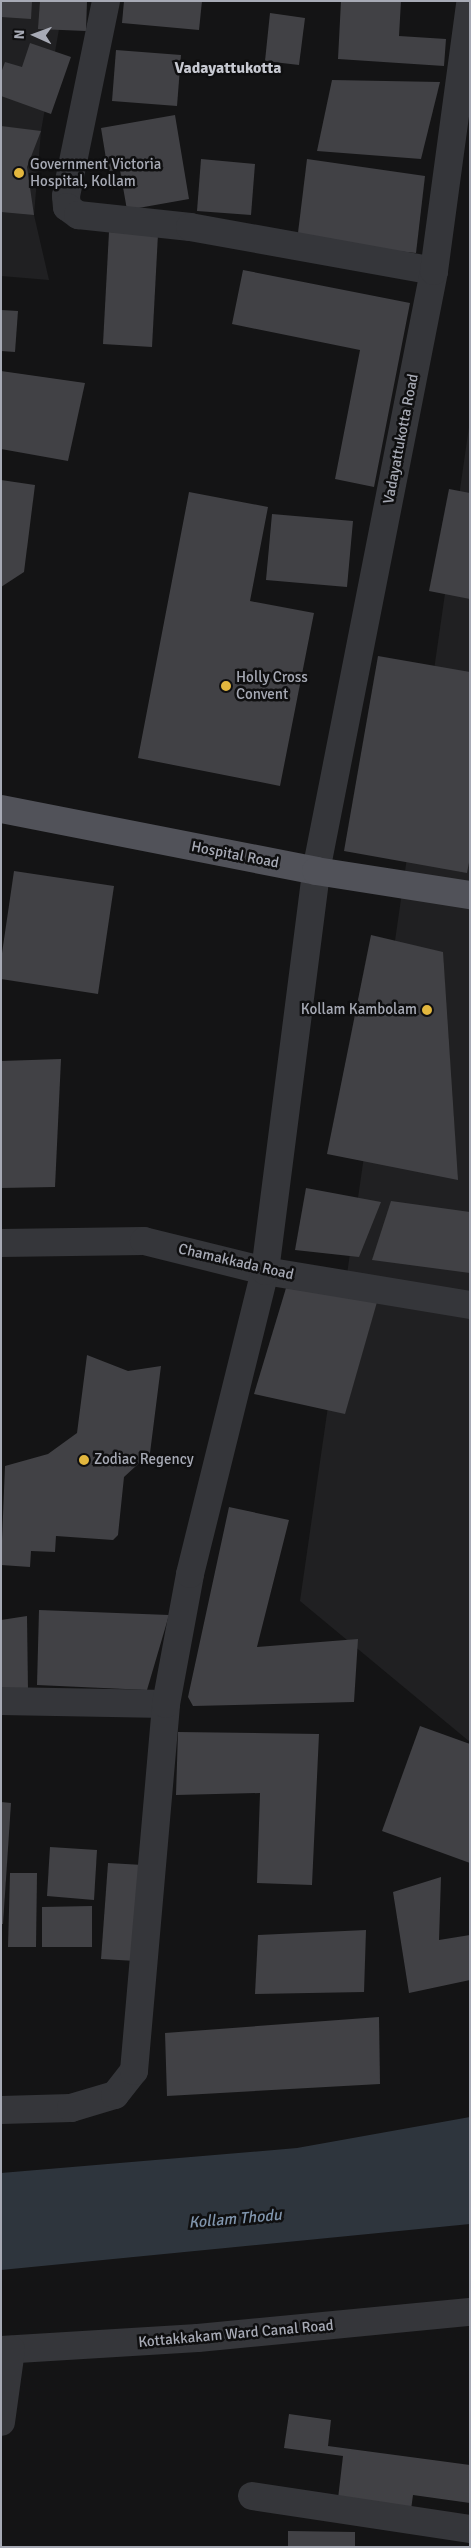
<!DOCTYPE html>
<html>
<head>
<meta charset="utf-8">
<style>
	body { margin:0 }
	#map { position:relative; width:471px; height:2548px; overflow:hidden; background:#141415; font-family:Signika,sans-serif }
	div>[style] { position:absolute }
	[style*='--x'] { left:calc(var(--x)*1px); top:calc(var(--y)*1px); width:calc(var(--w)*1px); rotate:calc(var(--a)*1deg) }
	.built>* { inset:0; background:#202022 }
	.water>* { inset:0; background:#2e353d }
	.building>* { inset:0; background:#414145 }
	.minor>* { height:28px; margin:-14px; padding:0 14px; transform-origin:14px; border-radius:14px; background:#35363a }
	.major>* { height:28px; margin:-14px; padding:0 14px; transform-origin:14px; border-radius:14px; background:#515259 }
	.dots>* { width:14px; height:14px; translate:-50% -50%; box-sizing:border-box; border:2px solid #0f0f10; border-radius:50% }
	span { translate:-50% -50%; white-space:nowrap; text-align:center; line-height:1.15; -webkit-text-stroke:5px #0f0f10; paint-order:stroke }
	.poi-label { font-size:15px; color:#a7aab5 }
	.left { translate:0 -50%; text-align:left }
	.right { translate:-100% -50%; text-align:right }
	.street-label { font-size:15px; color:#a7aab5 }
	.neighbourhood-label { font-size:16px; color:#c7c9d1; font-weight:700 }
	.water-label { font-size:16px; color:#8095ad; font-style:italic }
	.frame { position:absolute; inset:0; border:2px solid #a7aab5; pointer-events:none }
	.north { position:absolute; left:10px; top:10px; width:50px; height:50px; -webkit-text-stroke:4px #0f0f10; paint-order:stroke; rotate:272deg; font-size:14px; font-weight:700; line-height:20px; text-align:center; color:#a7aab5 }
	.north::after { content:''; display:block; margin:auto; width:18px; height:22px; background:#a7aab5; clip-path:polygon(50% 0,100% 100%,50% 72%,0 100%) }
</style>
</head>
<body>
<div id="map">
	<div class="built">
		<div style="clip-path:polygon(1px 1px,64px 1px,41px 131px,34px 215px,49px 280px,1px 276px)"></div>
		<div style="clip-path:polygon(470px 420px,470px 1742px,300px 1601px)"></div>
	</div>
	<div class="water">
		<div style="clip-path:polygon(470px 2117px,470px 2224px,1px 2270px,1px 2173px,297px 2148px)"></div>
	</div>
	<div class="building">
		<div style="clip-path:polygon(1px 1px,32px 1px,31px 19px,1px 17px)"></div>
		<div style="clip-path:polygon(40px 1px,87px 1px,86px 31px,38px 29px)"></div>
		<div style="clip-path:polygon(124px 1px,202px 1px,199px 30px,122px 23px)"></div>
		<div style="clip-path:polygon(341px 1px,401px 1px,399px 36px,446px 39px,444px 66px,338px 59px)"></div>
		<div style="clip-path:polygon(270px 13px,305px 18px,299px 65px,265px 61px)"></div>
		<div style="clip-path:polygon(30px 43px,71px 57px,51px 114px,1px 96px,1px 73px,5px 62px,22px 67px)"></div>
		<div style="clip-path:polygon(116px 50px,181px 55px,177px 106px,112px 101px)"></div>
		<div style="clip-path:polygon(332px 80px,440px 82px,421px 159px,317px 151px)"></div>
		<div style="clip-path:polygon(175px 115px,189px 199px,127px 210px,120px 170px,108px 171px,101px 128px)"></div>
		<div style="clip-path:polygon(1px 126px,41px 131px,27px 167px,34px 215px,1px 212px)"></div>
		<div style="clip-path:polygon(201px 159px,255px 164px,251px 215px,197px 211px)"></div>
		<div style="clip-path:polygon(307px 159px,425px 176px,416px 253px,297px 241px)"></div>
		<div style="clip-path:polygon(109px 232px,158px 234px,152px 347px,103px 344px)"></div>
		<div style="clip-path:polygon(243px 270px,410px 303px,374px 487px,335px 479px,360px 350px,232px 324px)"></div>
		<div style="clip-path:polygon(1px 310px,18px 311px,15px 352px,1px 351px)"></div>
		<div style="clip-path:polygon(1px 371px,85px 383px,68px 461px,1px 449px)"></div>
		<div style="clip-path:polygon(1px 480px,35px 485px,24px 572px,1px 587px)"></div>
		<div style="clip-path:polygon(449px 489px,470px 493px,470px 599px,429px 591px)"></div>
		<div style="clip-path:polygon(189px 492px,268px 507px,250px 601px,314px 613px,280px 786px,138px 758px)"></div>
		<div style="clip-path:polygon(272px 514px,353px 521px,347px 587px,266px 580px)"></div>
		<div style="clip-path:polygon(378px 656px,470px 672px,470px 857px,467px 873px,344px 851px)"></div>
		<div style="clip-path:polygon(14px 871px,114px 886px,98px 994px,1px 979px,1px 960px)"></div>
		<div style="clip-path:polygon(371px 935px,443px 952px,458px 1180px,327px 1154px)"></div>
		<div style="clip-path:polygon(61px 1059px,55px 1187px,1px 1188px,1px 1061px)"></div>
		<div style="clip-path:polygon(306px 1188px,381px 1202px,359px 1257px,295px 1250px)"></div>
		<div style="clip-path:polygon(391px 1201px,470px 1212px,470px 1273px,372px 1260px)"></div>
		<div style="clip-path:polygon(286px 1288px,377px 1302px,345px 1414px,254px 1394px)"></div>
		<div style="clip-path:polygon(87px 1355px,128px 1371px,161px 1366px,150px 1453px,124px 1477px,118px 1535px,113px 1540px,56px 1536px,55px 1552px,31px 1551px,30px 1567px,1px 1565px,5px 1466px,48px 1454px,77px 1433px)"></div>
		<div style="clip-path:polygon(229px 1507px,289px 1520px,257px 1647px,358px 1639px,354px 1702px,193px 1706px,188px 1697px)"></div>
		<div style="clip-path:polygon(39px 1610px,169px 1615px,147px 1690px,37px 1685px)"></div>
		<div style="clip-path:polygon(27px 1616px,28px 1692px,1px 1691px,1px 1620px)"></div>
		<div style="clip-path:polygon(420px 1726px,470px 1744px,470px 1863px,382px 1831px)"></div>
		<div style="clip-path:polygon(178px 1732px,319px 1734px,312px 1885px,257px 1883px,260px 1793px,176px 1795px)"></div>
		<div style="clip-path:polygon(1px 1802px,11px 1803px,3px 1924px,1px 1924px)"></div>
		<div style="clip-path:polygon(50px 1847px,97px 1850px,94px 1900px,47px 1896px)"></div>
		<div style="clip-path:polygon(108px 1863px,143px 1865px,136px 1961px,101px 1959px)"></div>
		<div style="clip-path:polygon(10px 1873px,37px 1873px,36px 1947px,8px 1947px)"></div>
		<div style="clip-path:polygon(441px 1877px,439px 1940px,470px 1935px,470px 1980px,409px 1993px,393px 1892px)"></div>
		<div style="clip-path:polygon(92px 1906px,92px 1947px,42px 1947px,42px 1907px)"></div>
		<div style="clip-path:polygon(366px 1930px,364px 1992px,255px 1994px,258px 1935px)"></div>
		<div style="clip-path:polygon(379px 2017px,380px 2084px,167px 2096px,165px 2033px)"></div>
		<div style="clip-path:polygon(289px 2414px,331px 2420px,328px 2446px,470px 2465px,470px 2503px,413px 2495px,410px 2517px,337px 2507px,343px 2456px,284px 2448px)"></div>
		<div style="clip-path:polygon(288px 2531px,355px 2532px,355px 2547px,288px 2547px)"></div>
	</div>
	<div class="minor">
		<div style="--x:106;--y:1;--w:199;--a:101.6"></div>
		<div style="--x:66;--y:196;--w:11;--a:85"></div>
		<div style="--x:67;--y:207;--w:14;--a:36"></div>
		<div style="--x:78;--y:215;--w:113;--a:6.1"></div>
		<div style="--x:190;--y:227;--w:248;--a:10.2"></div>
		<div style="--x:1;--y:1243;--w:143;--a:-0.8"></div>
		<div style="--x:144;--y:1241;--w:125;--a:13.9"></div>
		<div style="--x:265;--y:1271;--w:208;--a:9.4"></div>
		<div style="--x:1;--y:1701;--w:165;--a:1"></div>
		<div style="--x:1;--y:2110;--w:70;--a:-1.6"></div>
		<div style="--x:71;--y:2108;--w:46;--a:-16.5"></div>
		<div style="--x:115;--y:2095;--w:31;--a:-52"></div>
		<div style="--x:134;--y:2071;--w:368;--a:-85"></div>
		<div style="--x:166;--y:1704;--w:132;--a:-79.5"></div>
		<div style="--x:190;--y:1574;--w:312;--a:-76.1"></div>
		<div style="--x:265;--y:1271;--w:403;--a:-82.7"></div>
		<div style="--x:316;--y:871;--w:611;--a:-78.87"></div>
		<div style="--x:434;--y:271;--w:269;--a:-82.3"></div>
		<div style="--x:1;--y:2350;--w:197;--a:-3.5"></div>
		<div style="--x:198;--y:2338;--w:273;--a:-5.5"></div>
		<div style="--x:1;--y:2422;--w:73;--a:-82.1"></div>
		<div style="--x:252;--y:2496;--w:220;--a:8.6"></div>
	</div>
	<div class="major">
		<div style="--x:1;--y:809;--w:321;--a:11.1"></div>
		<div style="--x:316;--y:871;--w:156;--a:8.9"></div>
	</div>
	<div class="dots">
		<div style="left:19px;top:173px;background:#e3b73e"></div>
		<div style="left:226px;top:686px;background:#e3b73e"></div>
		<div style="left:427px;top:1010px;background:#e3b73e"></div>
		<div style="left:84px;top:1460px;background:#e3b73e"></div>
	</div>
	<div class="poi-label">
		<span class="left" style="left:30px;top:173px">Government Victoria<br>Hospital, Kollam</span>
		<span class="left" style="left:236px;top:686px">Holly Cross<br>Convent</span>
		<span class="right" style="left:417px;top:1010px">Kollam Kambolam</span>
		<span class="left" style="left:94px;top:1460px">Zodiac Regency</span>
	</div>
	<div class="street-label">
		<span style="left:401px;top:439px;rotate:-79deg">Vadayattukotta Road</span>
		<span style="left:235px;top:855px;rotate:11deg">Hospital Road</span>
		<span style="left:236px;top:1262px;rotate:13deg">Chamakkada Road</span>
		<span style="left:236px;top:2334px;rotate:-5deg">Kottakkakam Ward Canal Road</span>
	</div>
	<div class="neighbourhood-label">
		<span style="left:228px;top:68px">Vadayattukotta</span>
	</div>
	<div class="water-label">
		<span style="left:235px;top:2219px;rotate:-5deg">Kollam Thodu</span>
	</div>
	<div class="frame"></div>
	<div class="north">N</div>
</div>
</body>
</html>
